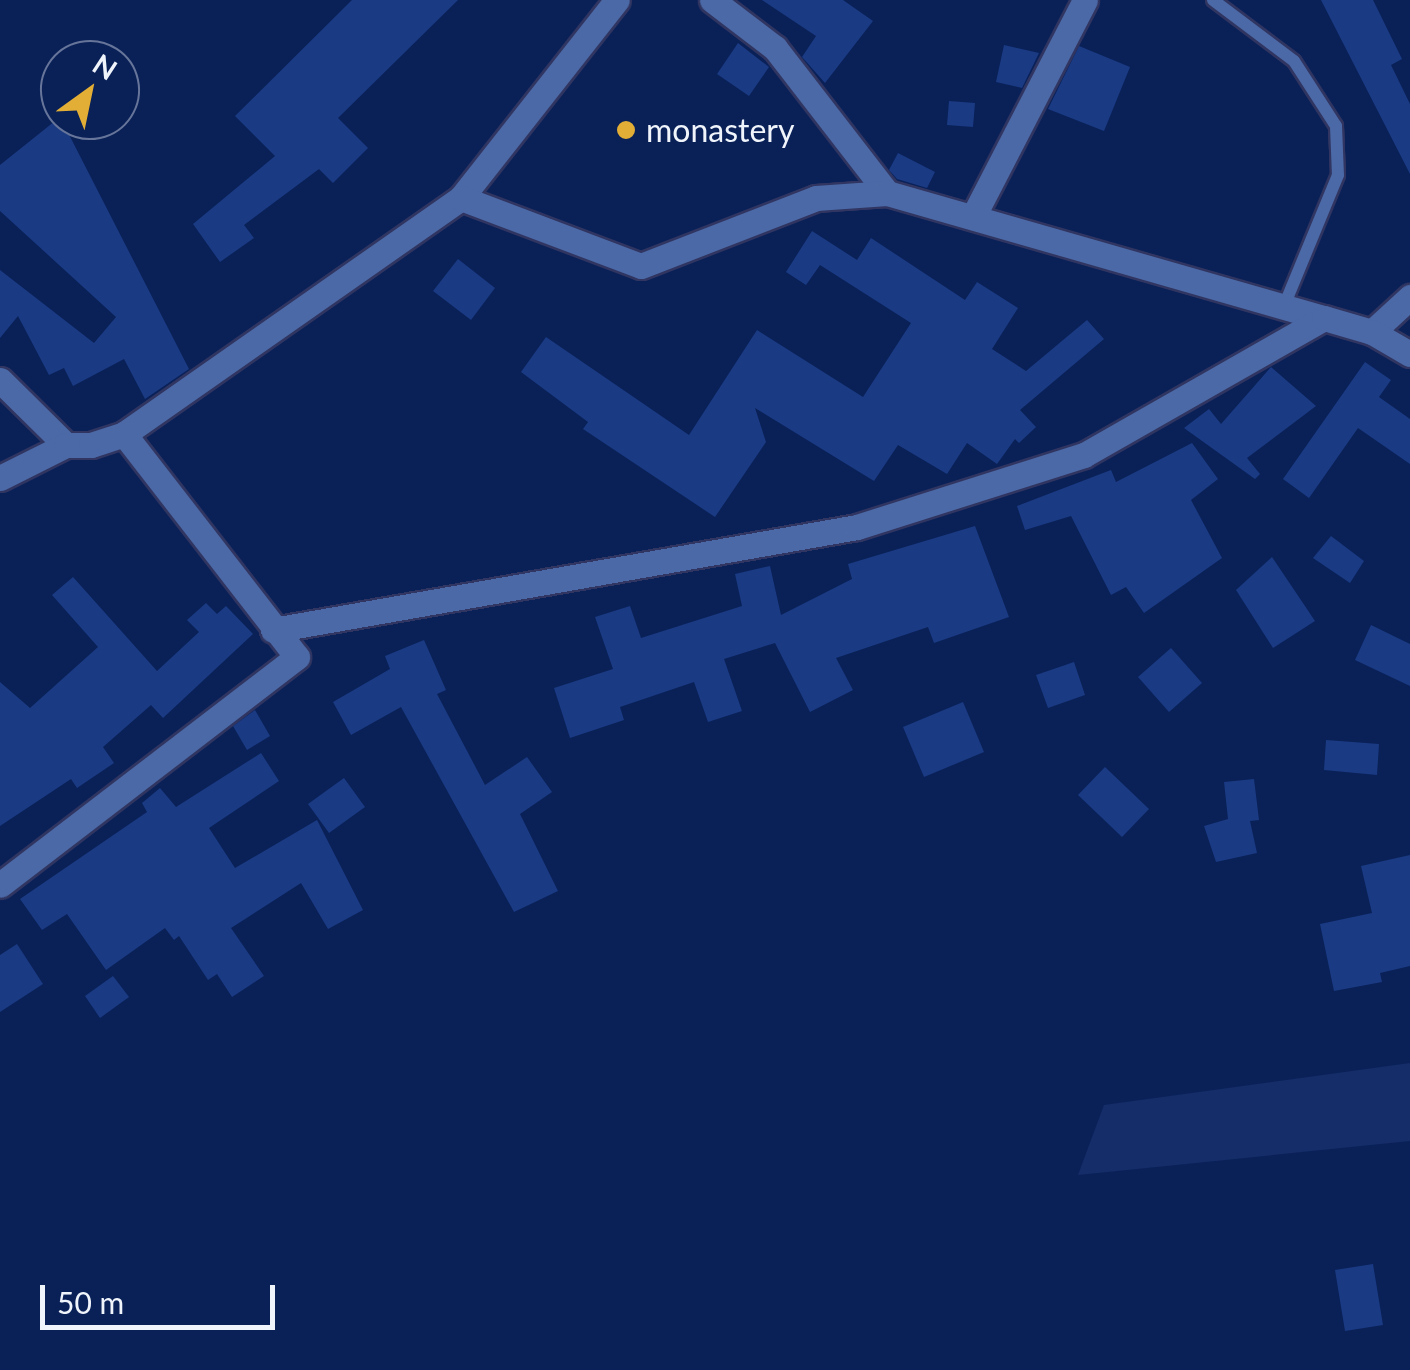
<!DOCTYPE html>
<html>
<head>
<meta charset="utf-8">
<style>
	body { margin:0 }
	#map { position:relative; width:1410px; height:1370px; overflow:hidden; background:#0a2158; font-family:Lato,sans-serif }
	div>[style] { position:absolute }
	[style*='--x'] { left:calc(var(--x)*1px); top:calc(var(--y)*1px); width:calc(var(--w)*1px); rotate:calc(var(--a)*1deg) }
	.built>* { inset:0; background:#152d69 }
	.building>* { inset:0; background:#1a3a83 }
	.roads { filter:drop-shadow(2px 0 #303561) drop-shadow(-2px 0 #303561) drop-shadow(0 2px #303561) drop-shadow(0 -2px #303561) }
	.service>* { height:12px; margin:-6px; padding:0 6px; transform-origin:6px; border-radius:6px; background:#4b69a6 }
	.minor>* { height:25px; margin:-12.5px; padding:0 12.5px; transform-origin:12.5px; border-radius:12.5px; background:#4b69a6 }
	.dots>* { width:28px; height:28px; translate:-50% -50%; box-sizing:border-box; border:5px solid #0a2158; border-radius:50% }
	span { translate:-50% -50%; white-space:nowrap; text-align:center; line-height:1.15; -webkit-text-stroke:8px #0a2158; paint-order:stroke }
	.poi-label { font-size:32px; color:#f0f4fb }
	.left { translate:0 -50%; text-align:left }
	.north { position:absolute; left:40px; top:40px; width:100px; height:100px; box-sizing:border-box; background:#0a2158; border:2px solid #667599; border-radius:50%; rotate:33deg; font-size:28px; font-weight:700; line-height:40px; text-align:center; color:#f0f4fb }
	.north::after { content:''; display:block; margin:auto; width:35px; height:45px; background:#e3ae35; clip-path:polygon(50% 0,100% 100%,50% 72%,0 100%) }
	.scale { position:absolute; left:40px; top:1285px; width:235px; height:45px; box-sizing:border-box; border:5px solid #f0f4fb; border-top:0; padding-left:12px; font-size:30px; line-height:35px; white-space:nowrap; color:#f0f4fb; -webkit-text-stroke:8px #0a2158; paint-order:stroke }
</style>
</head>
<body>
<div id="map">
	<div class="built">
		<div style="clip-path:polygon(1410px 1063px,1410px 1141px,1078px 1175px,1104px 1105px)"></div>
	</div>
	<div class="building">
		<div style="clip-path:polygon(352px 0,458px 0,338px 118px,368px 148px,333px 183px,319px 169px,244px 225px,254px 238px,220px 262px,193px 224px,275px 156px,235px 116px)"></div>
		<div style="clip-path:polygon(762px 0,843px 0,873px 21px,825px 83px,802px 57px,816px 36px)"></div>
		<div style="clip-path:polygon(1321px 0,1373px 0,1402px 59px,1391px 65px,1410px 104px,1410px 174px)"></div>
		<div style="clip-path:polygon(738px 43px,769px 67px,749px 96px,717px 74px)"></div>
		<div style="clip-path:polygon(1004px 45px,1039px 53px,1022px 88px,996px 82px)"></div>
		<div style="clip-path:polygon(1079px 46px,1130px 67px,1104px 131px,1048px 109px)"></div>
		<div style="clip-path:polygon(949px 101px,975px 103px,973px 127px,947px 125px)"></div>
		<div style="clip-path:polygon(60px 117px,189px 369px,145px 399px,124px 359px,73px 386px,64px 368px,49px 375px,18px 316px,0 338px,0 270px,94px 343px,116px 317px,0 211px,0 165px)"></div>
		<div style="clip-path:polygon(898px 153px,935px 172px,927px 188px,897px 179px,889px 170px)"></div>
		<div style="clip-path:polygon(812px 231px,857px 260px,871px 238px,965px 300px,977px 282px,1018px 308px,992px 349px,1026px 371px,1087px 320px,1104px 339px,1020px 410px,1036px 427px,1019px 443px,1015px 439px,997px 464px,967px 443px,947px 474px,898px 445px,874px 481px,755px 408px,766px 442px,715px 517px,583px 429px,588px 422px,521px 372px,546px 337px,689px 435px,757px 330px,863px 397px,911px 323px,820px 265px,806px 285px,786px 272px)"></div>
		<div style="clip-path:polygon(458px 259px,495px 288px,471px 320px,433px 291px)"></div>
		<div style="clip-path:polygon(1365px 362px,1391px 380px,1379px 397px,1410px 419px,1410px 464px,1358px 428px,1309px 498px,1283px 479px)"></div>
		<div style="clip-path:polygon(1271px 367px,1316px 406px,1247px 458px,1260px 474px,1255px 479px,1184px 428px,1209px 409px,1221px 424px)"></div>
		<div style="clip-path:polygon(1192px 443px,1218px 479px,1191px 500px,1222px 558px,1144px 613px,1126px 587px,1111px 595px,1071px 516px,1025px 530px,1017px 506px,1111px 470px,1116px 482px)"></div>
		<div style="clip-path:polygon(975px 526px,1009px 617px,934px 643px,928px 627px,836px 658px,853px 690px,810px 712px,775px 643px,724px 659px,742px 711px,708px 722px,694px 682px,620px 707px,624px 720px,570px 738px,554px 688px,613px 669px,595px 617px,630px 606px,641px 638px,742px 606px,735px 574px,770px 566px,781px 615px,852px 579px,848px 564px)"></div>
		<div style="clip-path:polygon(1331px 536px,1364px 561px,1350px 583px,1313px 558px)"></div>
		<div style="clip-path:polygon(1272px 557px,1315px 621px,1273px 648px,1236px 590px)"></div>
		<div style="clip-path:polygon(73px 577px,157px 671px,199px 632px,187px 620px,206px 603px,217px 614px,226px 606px,253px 634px,163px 718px,151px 705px,103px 747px,114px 763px,77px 788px,71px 779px,0 826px,0 682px,30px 708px,98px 647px,52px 595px)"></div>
		<div style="clip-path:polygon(1371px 625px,1410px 644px,1410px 686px,1355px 660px)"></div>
		<div style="clip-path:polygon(424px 640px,446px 690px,437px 694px,485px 785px,527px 757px,552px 792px,520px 814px,558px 891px,514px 912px,401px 707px,351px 735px,333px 702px,390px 669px,385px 656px)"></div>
		<div style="clip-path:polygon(1171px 648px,1202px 683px,1169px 712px,1138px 677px)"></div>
		<div style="clip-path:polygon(1074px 662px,1085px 695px,1048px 708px,1036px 675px)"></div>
		<div style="clip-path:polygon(963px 702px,984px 752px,924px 777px,903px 727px)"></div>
		<div style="clip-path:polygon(255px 710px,270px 736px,247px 750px,233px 726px)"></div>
		<div style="clip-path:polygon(1326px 740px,1379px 744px,1377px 775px,1324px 770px)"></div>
		<div style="clip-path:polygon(261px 753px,279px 781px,209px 828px,235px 868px,317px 820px,363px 910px,328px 929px,301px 883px,231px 928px,264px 976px,232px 997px,217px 974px,208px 980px,179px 936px,174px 940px,165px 928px,106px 970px,67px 914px,42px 930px,20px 899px,147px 812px,142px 803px,160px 788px,176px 807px)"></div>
		<div style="clip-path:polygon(1105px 767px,1149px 809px,1122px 837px,1078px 795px)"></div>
		<div style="clip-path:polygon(344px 778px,365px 807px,329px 833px,308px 804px)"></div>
		<div style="clip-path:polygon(1254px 779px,1259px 820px,1250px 821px,1257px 853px,1216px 862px,1204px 826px,1228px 819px,1224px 782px)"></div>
		<div style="clip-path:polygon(1410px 855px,1410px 966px,1380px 973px,1382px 982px,1334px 991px,1320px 924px,1372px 913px,1361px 866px)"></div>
		<div style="clip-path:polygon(17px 944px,43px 984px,0 1012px,0 955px)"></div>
		<div style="clip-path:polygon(113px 976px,129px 997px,100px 1018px,85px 996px)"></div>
		<div style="clip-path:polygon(1373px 1264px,1383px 1325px,1345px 1331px,1335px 1270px)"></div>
	</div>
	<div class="roads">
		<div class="service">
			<div style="--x:1213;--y:0;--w:101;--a:37"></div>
			<div style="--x:1294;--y:61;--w:77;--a:57.1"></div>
			<div style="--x:1336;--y:126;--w:49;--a:87.7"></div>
			<div style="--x:1338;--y:175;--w:142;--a:112.4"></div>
		</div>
		<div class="minor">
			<div style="--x:712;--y:0;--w:79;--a:37.3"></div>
			<div style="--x:775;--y:48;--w:183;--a:52.3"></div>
			<div style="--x:461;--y:198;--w:252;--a:-51.8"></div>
			<div style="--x:973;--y:217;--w:244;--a:-62.7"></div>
			<div style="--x:1372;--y:332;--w:52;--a:-42.6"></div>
			<div style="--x:0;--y:380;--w:93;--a:44.6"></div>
			<div style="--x:124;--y:434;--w:411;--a:-35"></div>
			<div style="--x:461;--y:198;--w:192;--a:20.7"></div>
			<div style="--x:641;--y:266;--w:188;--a:-21.2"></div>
			<div style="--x:816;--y:198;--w:71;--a:-4"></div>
			<div style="--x:887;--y:193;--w:455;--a:16"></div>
			<div style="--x:0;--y:478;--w:74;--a:-26.6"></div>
			<div style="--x:66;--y:445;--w:25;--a:0"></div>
			<div style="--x:91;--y:445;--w:35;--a:-18"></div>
			<div style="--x:124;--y:434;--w:282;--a:52.2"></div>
			<div style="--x:297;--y:657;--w:374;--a:142.5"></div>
			<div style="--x:273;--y:630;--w:593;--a:-10"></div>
			<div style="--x:857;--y:527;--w:238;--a:-17.6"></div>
			<div style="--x:1084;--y:455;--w:276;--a:-29.7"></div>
			<div style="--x:1324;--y:318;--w:50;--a:16.3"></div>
			<div style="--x:1372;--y:332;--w:44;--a:30.1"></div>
		</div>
	</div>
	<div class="dots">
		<div style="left:626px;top:130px;background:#e3ae35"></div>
	</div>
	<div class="poi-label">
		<span class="left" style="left:646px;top:130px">monastery</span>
	</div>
	<div class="north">N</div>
	<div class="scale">50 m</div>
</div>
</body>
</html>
